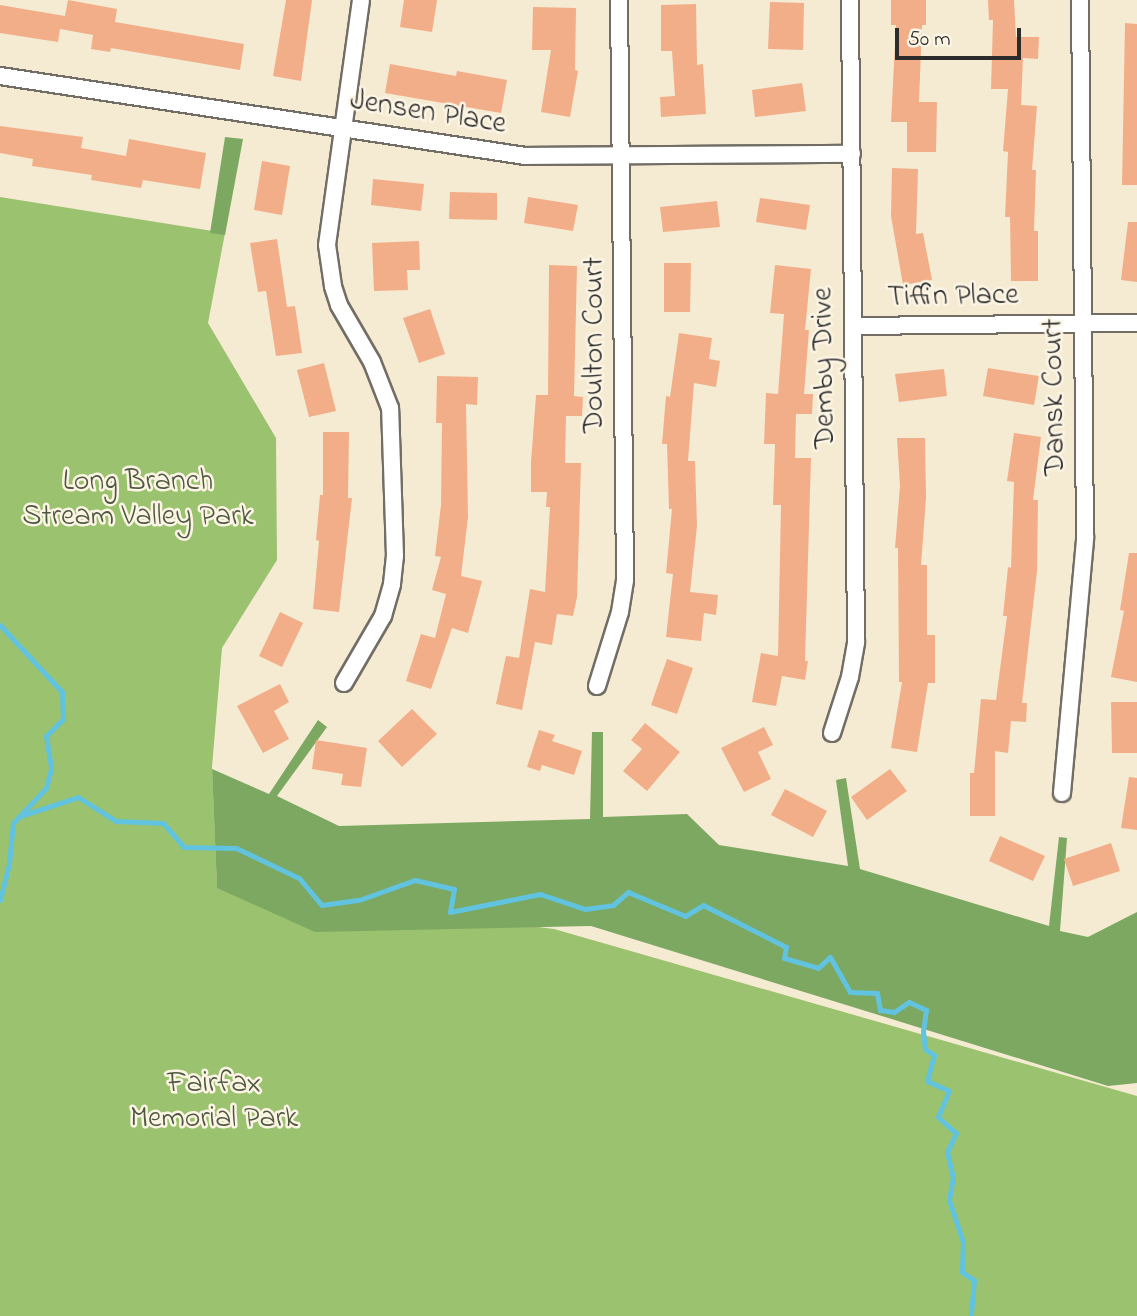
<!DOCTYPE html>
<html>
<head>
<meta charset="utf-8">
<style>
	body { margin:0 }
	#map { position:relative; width:1137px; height:1316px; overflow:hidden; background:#f5ebd3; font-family:"Indie Flower",sans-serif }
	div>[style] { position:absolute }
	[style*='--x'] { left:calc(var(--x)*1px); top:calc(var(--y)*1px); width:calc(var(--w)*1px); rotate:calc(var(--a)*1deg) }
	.green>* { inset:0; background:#9bc26e }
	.forest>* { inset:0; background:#7ca861 }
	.stream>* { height:5px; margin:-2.5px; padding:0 2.5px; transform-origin:2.5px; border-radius:2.5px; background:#61c3df }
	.building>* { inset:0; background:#f2ae88 }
	.roads { filter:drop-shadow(2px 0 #726e66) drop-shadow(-2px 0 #726e66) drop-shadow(0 2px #726e66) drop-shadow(0 -2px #726e66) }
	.minor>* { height:16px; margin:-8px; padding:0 8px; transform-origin:8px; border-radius:8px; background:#fff }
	span { translate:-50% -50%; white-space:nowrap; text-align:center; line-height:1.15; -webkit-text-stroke:5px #fcf5e5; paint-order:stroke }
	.street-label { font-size:30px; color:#2b2b2b }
	.park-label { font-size:30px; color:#4d583f }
	.scale { position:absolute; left:895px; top:28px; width:126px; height:32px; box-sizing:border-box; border:4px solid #2b2b2b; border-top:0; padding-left:9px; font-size:21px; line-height:24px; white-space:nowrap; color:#2b2b2b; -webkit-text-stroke:5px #fcf5e5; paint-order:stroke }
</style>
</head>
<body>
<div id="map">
	<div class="green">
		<div style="clip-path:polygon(0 197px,225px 233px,208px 323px,276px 438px,277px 560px,222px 648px,212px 767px,217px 886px,554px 929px,1137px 1096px,1137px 1316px,0 1316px)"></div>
	</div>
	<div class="forest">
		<div style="clip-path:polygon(225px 137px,243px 139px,225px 235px,210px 233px)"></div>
		<div style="clip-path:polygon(318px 720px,327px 727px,277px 796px,339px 826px,590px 819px,592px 732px,603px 732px,603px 817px,687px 814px,719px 845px,848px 866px,836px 780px,846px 778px,860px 869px,1049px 926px,1059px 837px,1067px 838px,1060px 931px,1088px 937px,1137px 912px,1137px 1083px,1108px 1086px,591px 926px,315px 932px,217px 888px,212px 769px,269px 794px)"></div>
	</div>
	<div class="stream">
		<div style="--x:0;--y:625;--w:91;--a:47.2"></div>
		<div style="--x:62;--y:692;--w:27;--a:88"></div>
		<div style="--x:63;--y:719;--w:24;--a:135"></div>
		<div style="--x:46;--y:736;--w:33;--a:81"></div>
		<div style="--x:51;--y:769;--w:20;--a:105"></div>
		<div style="--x:46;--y:788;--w:48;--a:133.3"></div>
		<div style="--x:13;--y:823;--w:41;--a:95.6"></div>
		<div style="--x:9;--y:864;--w:37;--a:104"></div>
		<div style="--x:20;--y:816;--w:61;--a:-18.1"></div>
		<div style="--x:78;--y:797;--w:45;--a:32.3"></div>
		<div style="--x:116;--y:821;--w:47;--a:2.4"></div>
		<div style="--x:163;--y:823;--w:32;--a:49"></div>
		<div style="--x:184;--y:847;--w:52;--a:1.1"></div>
		<div style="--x:236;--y:848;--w:70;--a:25.5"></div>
		<div style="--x:299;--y:878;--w:35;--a:50"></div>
		<div style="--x:322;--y:905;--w:37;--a:-8"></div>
		<div style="--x:359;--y:900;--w:59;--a:-19.7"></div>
		<div style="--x:415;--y:880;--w:40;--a:13"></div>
		<div style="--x:454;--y:889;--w:23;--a:100"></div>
		<div style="--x:450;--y:912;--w:92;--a:-11.3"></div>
		<div style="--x:540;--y:894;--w:47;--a:18.4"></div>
		<div style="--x:585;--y:909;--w:28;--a:-8"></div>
		<div style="--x:613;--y:905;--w:20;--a:-41"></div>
		<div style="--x:628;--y:892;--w:62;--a:22.8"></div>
		<div style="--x:685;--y:916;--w:21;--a:-31"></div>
		<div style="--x:703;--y:905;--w:93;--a:26.8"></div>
		<div style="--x:786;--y:947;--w:11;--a:100"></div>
		<div style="--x:784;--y:958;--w:35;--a:16"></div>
		<div style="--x:818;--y:968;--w:16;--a:-43"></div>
		<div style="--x:830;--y:957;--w:40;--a:60.3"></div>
		<div style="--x:850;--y:992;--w:27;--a:2"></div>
		<div style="--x:877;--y:993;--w:17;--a:80"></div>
		<div style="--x:880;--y:1010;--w:14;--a:8"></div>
		<div style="--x:894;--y:1012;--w:18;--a:-34"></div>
		<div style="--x:909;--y:1002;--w:19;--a:25"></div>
		<div style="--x:926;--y:1010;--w:21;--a:98"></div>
		<div style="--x:923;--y:1031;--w:18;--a:84"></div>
		<div style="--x:925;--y:1049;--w:11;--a:34"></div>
		<div style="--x:934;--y:1055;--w:27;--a:105"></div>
		<div style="--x:927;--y:1081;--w:24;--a:24"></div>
		<div style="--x:949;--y:1091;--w:28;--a:113"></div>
		<div style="--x:938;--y:1117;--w:24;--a:42"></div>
		<div style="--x:956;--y:1133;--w:21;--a:115"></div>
		<div style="--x:947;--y:1152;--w:26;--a:77"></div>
		<div style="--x:953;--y:1177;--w:23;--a:100"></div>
		<div style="--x:949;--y:1200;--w:44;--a:71.6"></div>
		<div style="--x:963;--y:1242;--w:30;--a:92"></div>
		<div style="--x:962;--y:1272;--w:14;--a:34"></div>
		<div style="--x:974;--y:1280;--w:36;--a:95"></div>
	</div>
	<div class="building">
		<div style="clip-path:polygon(68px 0,117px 9px,115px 22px,244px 44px,240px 70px,111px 48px,110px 52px,91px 49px,93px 35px,60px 29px,58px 42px,0 33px,0 5px,65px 16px)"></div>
		<div style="clip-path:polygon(286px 0,312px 0,301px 81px,273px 76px)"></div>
		<div style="clip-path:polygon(404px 0,437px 0,432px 32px,400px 27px)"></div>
		<div style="clip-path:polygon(891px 0,926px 0,926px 25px,922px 25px,919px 102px,937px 102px,936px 152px,907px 152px,907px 122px,891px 122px,896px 25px,891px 25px)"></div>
		<div style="clip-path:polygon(988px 0,1014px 0,1016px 37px,1039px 37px,1038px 59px,1023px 58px,1021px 105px,1037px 106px,1032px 170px,1036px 170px,1034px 231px,1038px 231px,1038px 281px,1011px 281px,1010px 217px,1005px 217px,1008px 152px,1003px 151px,1008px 89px,991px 89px,993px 20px,989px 20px)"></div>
		<div style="clip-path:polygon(770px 2px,804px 3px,803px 50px,768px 49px)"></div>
		<div style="clip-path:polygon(696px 4px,697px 65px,703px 64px,706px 114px,661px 117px,660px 97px,675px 96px,672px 51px,661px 51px,661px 5px)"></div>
		<div style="clip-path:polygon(533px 7px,576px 8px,575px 70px,578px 71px,570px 117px,541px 112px,551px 50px,532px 50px)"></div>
		<div style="clip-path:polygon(1125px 23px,1137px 24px,1137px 185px,1122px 185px)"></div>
		<div style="clip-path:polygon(390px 64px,456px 76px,457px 71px,507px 80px,501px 113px,385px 93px)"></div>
		<div style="clip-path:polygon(802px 83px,806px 111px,755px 117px,752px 90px)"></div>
		<div style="clip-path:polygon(0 126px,83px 137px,81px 148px,126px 156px,129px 139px,206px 153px,200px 189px,143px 180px,141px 188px,91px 180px,92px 175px,32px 166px,33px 159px,0 153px)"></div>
		<div style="clip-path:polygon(262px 161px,290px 166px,282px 215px,254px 210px)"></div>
		<div style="clip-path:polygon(892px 168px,918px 169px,916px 234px,923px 233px,932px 280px,903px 285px,891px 216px)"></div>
		<div style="clip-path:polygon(373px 179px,424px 184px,421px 211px,371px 205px)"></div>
		<div style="clip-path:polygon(450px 192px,497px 193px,497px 220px,449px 219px)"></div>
		<div style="clip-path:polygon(528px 197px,578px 205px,573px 231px,524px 223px)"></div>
		<div style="clip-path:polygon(760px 198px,810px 205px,806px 230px,756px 222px)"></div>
		<div style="clip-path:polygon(717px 201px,720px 227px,663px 232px,660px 207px)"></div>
		<div style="clip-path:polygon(1128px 222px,1137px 222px,1137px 282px,1121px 280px)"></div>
		<div style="clip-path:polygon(277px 239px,287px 307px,295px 306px,302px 353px,276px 356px,266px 291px,258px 292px,250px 243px)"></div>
		<div style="clip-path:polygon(419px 241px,420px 270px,407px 270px,408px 290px,374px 291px,372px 243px)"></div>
		<div style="clip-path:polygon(664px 263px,691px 263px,690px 312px,664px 312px)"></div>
		<div style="clip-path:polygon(549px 265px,577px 266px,574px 396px,583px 397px,582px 416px,566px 416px,565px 463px,581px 463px,577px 597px,573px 616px,557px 614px,552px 645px,535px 642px,522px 710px,496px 704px,506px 656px,519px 658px,530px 589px,545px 592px,550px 507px,546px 507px,547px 492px,531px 492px,531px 462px,536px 395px,548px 395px)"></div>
		<div style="clip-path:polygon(775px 265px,811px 269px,805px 330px,809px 330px,804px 394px,813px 394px,812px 414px,796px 414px,795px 458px,811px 458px,805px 661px,808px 661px,805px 680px,782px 676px,776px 706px,752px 702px,761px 653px,778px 656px,781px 505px,773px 505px,775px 444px,764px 444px,766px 393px,778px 394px,784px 314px,770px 313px)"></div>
		<div style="clip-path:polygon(430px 309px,445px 354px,419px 363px,403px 318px)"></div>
		<div style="clip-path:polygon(679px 333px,712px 338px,709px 359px,720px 361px,716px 387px,694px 383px,688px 461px,695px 461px,697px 526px,690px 592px,718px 595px,716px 615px,704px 613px,701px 641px,666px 637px,673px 574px,666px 573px,672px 509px,669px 509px,667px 444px,662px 444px,666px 396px,670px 397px)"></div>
		<div style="clip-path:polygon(324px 363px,336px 411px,309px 417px,297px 370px)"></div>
		<div style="clip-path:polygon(988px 368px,1039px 376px,1034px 405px,983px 396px)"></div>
		<div style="clip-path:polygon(944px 369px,947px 396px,899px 402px,895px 374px)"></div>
		<div style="clip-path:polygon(437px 376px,478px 377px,477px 405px,466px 404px,468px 517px,461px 576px,482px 581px,468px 633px,452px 628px,431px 689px,406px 681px,421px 634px,435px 638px,446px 594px,432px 590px,441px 557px,435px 556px,441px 505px,442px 423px,436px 423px)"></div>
		<div style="clip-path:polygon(323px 432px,349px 432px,348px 498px,352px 498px,339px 612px,313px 609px,319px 541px,316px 540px,320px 495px,323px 495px)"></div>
		<div style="clip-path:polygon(1014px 433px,1041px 437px,1033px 500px,1038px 500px,1037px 571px,1022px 703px,1027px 703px,1026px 722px,1011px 721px,1008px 753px,995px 751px,995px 816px,970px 816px,970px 773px,974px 773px,981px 699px,996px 700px,1007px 616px,1003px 616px,1008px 567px,1011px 568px,1014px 482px,1007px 481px)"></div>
		<div style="clip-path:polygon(897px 438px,925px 438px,926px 498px,921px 565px,927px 565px,927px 635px,935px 635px,935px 683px,928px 683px,917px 752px,891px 748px,902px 682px,899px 682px,898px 548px,895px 548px,900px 486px)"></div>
		<div style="clip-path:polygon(1129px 553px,1137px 553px,1137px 682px,1111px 677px,1124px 611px,1120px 610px)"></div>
		<div style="clip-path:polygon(280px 612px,303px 623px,282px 667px,259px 656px)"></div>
		<div style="clip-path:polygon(667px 659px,693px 668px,677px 714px,651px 705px)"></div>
		<div style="clip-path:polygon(280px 684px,289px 702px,274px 711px,289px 739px,263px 753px,237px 706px)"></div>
		<div style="clip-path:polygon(1111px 702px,1137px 702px,1137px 753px,1112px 753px)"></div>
		<div style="clip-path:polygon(412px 709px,437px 734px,402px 767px,378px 741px)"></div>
		<div style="clip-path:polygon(645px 723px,680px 752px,647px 791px,623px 771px,642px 749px,631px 740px)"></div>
		<div style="clip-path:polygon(764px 727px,773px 745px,758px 752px,771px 779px,744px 792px,721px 748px)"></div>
		<div style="clip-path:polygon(539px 730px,555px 735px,552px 741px,582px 751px,574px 775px,542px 765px,540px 771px,527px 767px)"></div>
		<div style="clip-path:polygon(316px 740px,367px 748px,361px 787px,341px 785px,343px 774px,312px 769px)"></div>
		<div style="clip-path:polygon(890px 769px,907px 791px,867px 820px,851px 797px)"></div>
		<div style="clip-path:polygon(1129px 777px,1137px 778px,1137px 830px,1121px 828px)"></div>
		<div style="clip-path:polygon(785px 789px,827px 811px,813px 837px,771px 815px)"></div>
		<div style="clip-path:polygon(1000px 836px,1045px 856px,1033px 881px,989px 861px)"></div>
		<div style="clip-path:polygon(1111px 843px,1120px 871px,1073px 886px,1064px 859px)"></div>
	</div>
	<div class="roads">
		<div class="minor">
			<div style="--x:0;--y:76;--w:531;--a:8.66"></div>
			<div style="--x:525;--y:156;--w:327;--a:-0.4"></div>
			<div style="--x:853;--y:326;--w:284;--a:-0.6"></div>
			<div style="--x:344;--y:683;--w:78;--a:-59.8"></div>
			<div style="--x:383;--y:616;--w:33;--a:-74"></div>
			<div style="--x:392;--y:584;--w:28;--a:-84"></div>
			<div style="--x:395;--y:556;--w:148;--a:-91.9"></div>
			<div style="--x:390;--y:408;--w:49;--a:-111.4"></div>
			<div style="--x:372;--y:362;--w:66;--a:-120.1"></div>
			<div style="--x:339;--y:305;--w:20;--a:-108"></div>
			<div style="--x:333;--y:286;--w:41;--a:-98.3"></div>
			<div style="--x:327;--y:245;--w:247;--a:-82.1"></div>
			<div style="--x:597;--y:686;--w:77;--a:-72.7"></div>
			<div style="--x:620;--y:612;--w:32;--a:-81"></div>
			<div style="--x:625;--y:580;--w:580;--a:-90.59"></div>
			<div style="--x:832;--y:733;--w:59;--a:-72.2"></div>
			<div style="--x:850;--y:677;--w:36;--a:-80"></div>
			<div style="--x:856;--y:642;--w:642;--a:-90.54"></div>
			<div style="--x:1062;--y:793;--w:256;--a:-84.8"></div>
			<div style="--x:1085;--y:538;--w:538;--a:-90.53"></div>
		</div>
	</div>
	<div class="street-label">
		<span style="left:428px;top:113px;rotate:9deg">Jensen Place</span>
		<span style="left:953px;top:297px;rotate:-1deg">Tiffin Place</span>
		<span style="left:595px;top:345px;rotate:-90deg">Doulton Court</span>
		<span style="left:825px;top:368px;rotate:-91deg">Demby Drive</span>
		<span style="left:1055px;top:397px;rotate:-91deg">Dansk Court</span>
	</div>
	<div class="park-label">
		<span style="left:138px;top:499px">Long Branch<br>Stream Valley Park</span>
		<span style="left:214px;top:1101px">Fairfax<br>Memorial Park</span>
	</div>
	<div class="scale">50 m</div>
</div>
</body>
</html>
